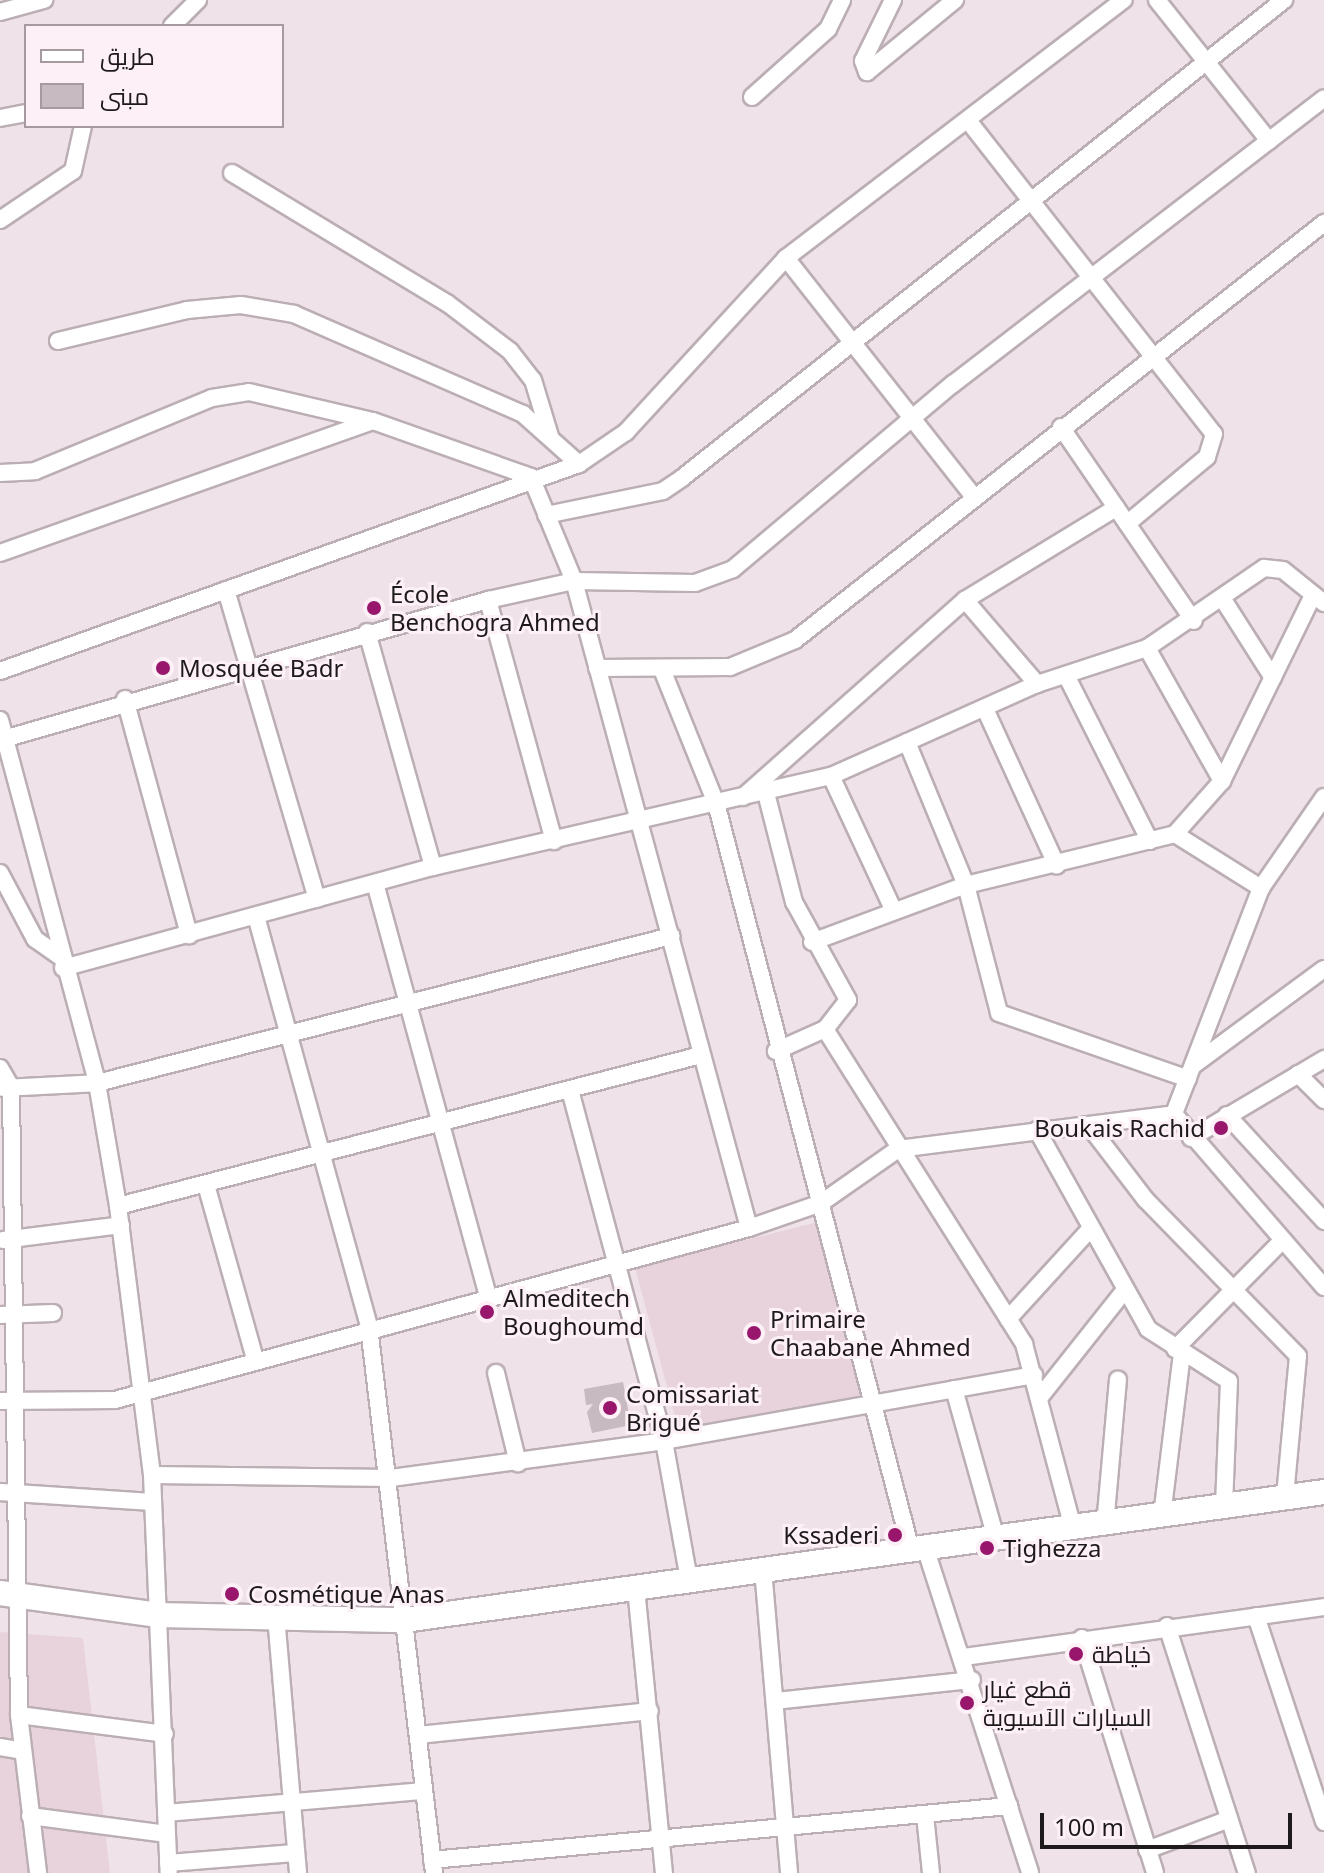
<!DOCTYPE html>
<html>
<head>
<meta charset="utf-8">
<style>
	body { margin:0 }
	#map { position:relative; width:1324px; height:1873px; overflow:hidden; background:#f0e2e9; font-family:"Noto Sans",Cairo,sans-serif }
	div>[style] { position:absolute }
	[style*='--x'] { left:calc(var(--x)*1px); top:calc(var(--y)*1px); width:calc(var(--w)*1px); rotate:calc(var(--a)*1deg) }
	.built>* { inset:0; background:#e8d3dd }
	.building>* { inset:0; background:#c7bac0 }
	.roads { filter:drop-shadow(2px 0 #bbaeb4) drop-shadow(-2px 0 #bbaeb4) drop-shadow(0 2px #bbaeb4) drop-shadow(0 -2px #bbaeb4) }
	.street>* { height:16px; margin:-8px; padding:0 8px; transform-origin:8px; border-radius:8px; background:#fff }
	.secondary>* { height:24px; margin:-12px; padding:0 12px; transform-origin:12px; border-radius:12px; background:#fff }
	.dots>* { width:22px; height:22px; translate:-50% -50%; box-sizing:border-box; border:4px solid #fdf0f6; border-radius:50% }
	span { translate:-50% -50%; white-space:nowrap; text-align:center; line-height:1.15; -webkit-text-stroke:6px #fdf0f6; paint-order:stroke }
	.poi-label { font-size:24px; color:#1e1a1c }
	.left { translate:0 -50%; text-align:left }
	.right { translate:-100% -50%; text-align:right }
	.legend { position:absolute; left:24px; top:24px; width:260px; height:104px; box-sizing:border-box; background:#fdf0f6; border:2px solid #a49a9f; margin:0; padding:10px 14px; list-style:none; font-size:24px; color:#1e1a1c }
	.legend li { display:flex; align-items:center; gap:16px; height:40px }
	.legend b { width:40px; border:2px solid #a49a9f }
	.scale { position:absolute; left:1040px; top:1813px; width:252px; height:36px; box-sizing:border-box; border:4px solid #1e1a1c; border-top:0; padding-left:10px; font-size:24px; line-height:28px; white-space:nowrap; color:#1e1a1c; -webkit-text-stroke:6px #fdf0f6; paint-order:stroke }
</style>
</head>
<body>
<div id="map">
	<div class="built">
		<div style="clip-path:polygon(822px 1221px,874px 1399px,679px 1431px,635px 1268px)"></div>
		<div style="clip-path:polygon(0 1632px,83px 1638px,110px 1873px,0 1873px)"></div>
	</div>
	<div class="building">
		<div style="clip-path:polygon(623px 1382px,631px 1425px,592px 1433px,587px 1412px,593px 1404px,586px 1405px,584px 1389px)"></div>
	</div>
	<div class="roads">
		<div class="street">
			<div style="--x:893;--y:0;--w:68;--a:116.2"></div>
			<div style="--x:863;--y:61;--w:12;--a:70"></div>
			<div style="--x:867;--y:72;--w:114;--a:-39.3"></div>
			<div style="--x:1157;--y:0;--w:180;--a:51.5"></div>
			<div style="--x:0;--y:12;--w:46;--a:-15.3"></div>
			<div style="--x:172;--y:26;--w:37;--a:-45"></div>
			<div style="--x:752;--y:97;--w:102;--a:-41.8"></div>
			<div style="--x:828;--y:29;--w:32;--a:-64"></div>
			<div style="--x:0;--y:118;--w:26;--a:-11"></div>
			<div style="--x:970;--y:123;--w:395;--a:51.9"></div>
			<div style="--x:1214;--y:434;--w:24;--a:107"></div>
			<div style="--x:1207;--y:457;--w:104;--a:140.1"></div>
			<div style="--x:232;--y:173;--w:251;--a:31.2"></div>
			<div style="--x:447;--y:303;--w:79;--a:37.3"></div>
			<div style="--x:510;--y:351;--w:37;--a:52"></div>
			<div style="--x:533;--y:380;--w:59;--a:73.1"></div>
			<div style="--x:0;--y:220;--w:88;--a:-33.9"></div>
			<div style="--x:73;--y:171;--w:46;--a:-77.5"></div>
			<div style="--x:786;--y:258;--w:304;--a:51.8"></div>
			<div style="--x:58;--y:341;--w:133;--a:-13.5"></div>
			<div style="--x:187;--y:310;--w:54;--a:-5.3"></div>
			<div style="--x:241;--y:305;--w:54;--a:9.6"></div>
			<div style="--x:294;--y:314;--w:250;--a:23.6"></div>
			<div style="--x:523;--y:414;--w:75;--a:41.8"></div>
			<div style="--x:1061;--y:427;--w:235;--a:55.6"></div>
			<div style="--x:0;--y:473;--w:35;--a:-3"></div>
			<div style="--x:35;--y:471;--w:191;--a:-22.4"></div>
			<div style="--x:212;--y:398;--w:37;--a:-9"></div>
			<div style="--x:249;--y:392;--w:127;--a:13.2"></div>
			<div style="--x:373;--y:421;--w:168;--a:19.5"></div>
			<div style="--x:531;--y:477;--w:113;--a:67.5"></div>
			<div style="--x:574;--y:581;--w:670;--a:74.86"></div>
			<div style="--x:546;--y:515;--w:119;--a:-11.6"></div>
			<div style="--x:663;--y:491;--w:23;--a:-34"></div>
			<div style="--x:682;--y:478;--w:769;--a:-38.45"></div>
			<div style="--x:0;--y:553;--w:395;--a:-19.5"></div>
			<div style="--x:226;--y:590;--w:322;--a:73.6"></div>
			<div style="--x:488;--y:600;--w:250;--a:74.7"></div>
			<div style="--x:965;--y:600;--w:111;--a:49.4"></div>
			<div style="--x:1224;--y:601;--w:91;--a:57.5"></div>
			<div style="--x:367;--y:632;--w:244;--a:74.3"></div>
			<div style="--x:1147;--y:648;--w:153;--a:60.6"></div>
			<div style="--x:597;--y:668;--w:133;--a:-0.4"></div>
			<div style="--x:730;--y:667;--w:70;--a:-22.6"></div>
			<div style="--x:795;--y:640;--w:674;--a:-38.25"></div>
			<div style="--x:0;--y:671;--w:615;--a:-19.67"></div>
			<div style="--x:579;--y:464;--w:57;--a:-34.2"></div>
			<div style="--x:626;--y:432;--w:236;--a:-47.4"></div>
			<div style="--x:786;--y:258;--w:425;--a:-37.4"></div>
			<div style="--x:663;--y:672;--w:141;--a:68"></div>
			<div style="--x:716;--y:803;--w:772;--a:75.37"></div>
			<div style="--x:1066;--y:675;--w:186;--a:63.2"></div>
			<div style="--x:125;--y:699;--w:245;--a:74.8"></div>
			<div style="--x:986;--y:711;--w:170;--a:65.4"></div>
			<div style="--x:0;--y:720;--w:376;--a:75"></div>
			<div style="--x:97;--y:1083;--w:125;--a:80.3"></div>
			<div style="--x:118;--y:1206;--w:271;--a:82.8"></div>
			<div style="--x:152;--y:1475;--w:398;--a:87.6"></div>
			<div style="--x:0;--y:740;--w:508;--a:-16.01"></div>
			<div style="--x:488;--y:600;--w:88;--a:-12.5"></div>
			<div style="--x:574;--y:581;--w:121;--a:0.9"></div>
			<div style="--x:695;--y:583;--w:40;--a:-20.2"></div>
			<div style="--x:733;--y:569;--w:287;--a:-40.1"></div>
			<div style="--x:953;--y:384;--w:468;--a:-37.6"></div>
			<div style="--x:907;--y:742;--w:155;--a:67.6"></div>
			<div style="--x:966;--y:885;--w:132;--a:75.5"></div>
			<div style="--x:999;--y:1013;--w:200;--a:19.2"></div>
			<div style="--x:831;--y:776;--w:149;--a:65"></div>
			<div style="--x:766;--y:793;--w:113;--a:75.6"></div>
			<div style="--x:794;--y:902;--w:112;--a:61.1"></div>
			<div style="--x:848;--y:1000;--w:37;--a:128"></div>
			<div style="--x:825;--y:1029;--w:54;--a:155.8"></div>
			<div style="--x:743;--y:797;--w:297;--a:-41.6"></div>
			<div style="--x:965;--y:600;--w:177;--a:-31.4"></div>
			<div style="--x:1324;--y:797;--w:111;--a:124.7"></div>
			<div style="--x:1261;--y:888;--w:242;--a:111.1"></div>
			<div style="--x:1174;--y:1114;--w:229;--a:49.1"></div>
			<div style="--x:1175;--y:834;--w:102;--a:32.1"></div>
			<div style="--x:0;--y:873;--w:75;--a:62.1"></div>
			<div style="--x:35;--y:939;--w:32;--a:35"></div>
			<div style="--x:375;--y:883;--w:428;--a:74.7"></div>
			<div style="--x:256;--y:916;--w:426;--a:74.6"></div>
			<div style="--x:369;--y:1327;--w:550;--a:83.21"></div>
			<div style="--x:812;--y:942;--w:164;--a:-20.3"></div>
			<div style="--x:966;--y:885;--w:215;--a:-13.7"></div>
			<div style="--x:1175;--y:834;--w:71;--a:-48.4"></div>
			<div style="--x:1222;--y:781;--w:205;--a:-63.9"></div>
			<div style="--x:63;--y:968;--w:384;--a:-15.3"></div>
			<div style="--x:433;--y:867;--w:408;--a:-12.9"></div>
			<div style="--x:831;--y:776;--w:226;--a:-24.1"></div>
			<div style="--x:1037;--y:684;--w:116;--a:-18.1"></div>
			<div style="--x:1147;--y:648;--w:142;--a:-34.4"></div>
			<div style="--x:1264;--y:568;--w:19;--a:6"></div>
			<div style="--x:1283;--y:570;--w:53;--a:38.8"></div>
			<div style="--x:825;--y:1029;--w:373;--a:57.7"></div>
			<div style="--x:1024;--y:1344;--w:190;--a:75.1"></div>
			<div style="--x:1195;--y:1064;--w:160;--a:-36.4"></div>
			<div style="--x:0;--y:1068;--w:22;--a:60"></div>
			<div style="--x:11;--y:1087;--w:628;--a:89.27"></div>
			<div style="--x:19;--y:1715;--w:159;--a:83.1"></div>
			<div style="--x:1298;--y:1074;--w:37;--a:45"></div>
			<div style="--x:3;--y:1088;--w:94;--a:-3"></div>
			<div style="--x:97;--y:1083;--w:593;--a:-14.36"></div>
			<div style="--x:570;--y:1090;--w:363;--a:75"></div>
			<div style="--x:664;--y:1441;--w:141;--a:79.8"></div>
			<div style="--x:1227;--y:1115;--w:144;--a:47.5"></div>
			<div style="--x:1090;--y:1127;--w:91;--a:52.6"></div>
			<div style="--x:1145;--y:1199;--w:219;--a:45.7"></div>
			<div style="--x:1298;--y:1356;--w:142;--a:95.3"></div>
			<div style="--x:1037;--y:1130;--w:228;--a:60.8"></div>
			<div style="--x:1148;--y:1329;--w:96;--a:32.7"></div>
			<div style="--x:1229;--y:1381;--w:127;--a:92.3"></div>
			<div style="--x:1191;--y:1138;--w:155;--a:-30.7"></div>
			<div style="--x:207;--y:1188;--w:178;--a:74.3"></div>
			<div style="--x:118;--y:1206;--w:602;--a:-14.52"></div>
			<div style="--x:3;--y:1240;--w:119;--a:-7.2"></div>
			<div style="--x:0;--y:1315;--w:53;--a:-2.2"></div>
			<div style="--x:1008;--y:1319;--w:123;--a:-47.6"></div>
			<div style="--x:1175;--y:1349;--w:153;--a:-45.3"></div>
			<div style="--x:496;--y:1373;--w:93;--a:76.3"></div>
			<div style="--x:954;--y:1389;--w:155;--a:74.3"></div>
			<div style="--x:1040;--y:1397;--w:135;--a:-51.6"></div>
			<div style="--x:0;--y:1401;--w:115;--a:-0.5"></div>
			<div style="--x:115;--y:1400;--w:657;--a:-15.18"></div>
			<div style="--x:749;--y:1228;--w:76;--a:-19.1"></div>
			<div style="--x:821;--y:1203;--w:94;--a:-35"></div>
			<div style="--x:898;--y:1149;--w:278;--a:-7.2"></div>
			<div style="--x:152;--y:1475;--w:239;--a:0.7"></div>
			<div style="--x:391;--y:1478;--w:275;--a:-7.7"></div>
			<div style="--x:664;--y:1441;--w:376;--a:-10.1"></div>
			<div style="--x:0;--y:1492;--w:152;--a:3.8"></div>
			<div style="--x:1162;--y:1516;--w:163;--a:-83"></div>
			<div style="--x:1105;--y:1525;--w:146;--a:-84.9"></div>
			<div style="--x:925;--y:1547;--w:342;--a:72.1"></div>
			<div style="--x:763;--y:1569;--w:305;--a:85.1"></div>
			<div style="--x:636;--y:1588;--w:286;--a:84.4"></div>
			<div style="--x:276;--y:1616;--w:258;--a:85.1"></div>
			<div style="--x:1256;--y:1616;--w:217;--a:71.7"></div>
			<div style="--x:1167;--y:1626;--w:260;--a:72.1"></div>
			<div style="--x:1082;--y:1638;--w:246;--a:72.7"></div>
			<div style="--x:964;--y:1657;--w:363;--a:-7.9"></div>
			<div style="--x:775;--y:1701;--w:198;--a:-6.1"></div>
			<div style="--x:19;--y:1715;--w:147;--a:7.4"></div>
			<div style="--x:419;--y:1735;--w:232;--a:-5.9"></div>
			<div style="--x:0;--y:1747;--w:23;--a:10"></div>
			<div style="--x:166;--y:1813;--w:259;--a:-4.9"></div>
			<div style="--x:925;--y:1815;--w:58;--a:84.1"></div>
			<div style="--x:30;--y:1816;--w:138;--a:7.5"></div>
			<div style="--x:1147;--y:1850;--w:88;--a:-20.7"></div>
			<div style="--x:432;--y:1860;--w:580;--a:-5.35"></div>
			<div style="--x:168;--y:1863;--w:127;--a:-4.5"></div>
		</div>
		<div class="secondary">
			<div style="--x:0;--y:1593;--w:160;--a:7.9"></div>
			<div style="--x:158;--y:1615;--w:246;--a:1.2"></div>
			<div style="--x:404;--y:1620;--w:929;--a:-7.92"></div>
		</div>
	</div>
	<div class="dots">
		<div style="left:374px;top:608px;background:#98166c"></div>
		<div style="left:163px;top:668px;background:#98166c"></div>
		<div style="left:1221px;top:1128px;background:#98166c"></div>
		<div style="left:487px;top:1312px;background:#98166c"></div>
		<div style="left:754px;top:1333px;background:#98166c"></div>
		<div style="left:610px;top:1408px;background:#98166c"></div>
		<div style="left:895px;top:1535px;background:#98166c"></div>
		<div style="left:987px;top:1548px;background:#98166c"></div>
		<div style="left:232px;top:1594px;background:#98166c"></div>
		<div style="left:1076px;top:1654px;background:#98166c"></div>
		<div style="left:967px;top:1703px;background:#98166c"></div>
	</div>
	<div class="poi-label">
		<span class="left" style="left:390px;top:608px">École<br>Benchogra Ahmed</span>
		<span class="left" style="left:179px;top:668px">Mosquée Badr</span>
		<span class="right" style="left:1205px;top:1128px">Boukais Rachid</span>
		<span class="left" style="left:503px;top:1312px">Almeditech<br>Boughoumd</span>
		<span class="left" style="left:770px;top:1333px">Primaire<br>Chaabane Ahmed</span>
		<span class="left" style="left:626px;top:1408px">Comissariat<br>Brigué</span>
		<span class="right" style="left:879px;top:1535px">Kssaderi</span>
		<span class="left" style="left:1003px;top:1548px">Tighezza</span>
		<span class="left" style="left:248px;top:1594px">Cosmétique Anas</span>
		<span class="left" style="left:1092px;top:1654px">خياطة</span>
		<span class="left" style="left:983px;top:1703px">قطع غيار<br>السيارات الآسيوية</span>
	</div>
	<ul class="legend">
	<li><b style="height:10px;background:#fff"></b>طريق</li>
	<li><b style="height:22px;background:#c7bac0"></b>مبنى</li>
	</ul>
	<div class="scale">100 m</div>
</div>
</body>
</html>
